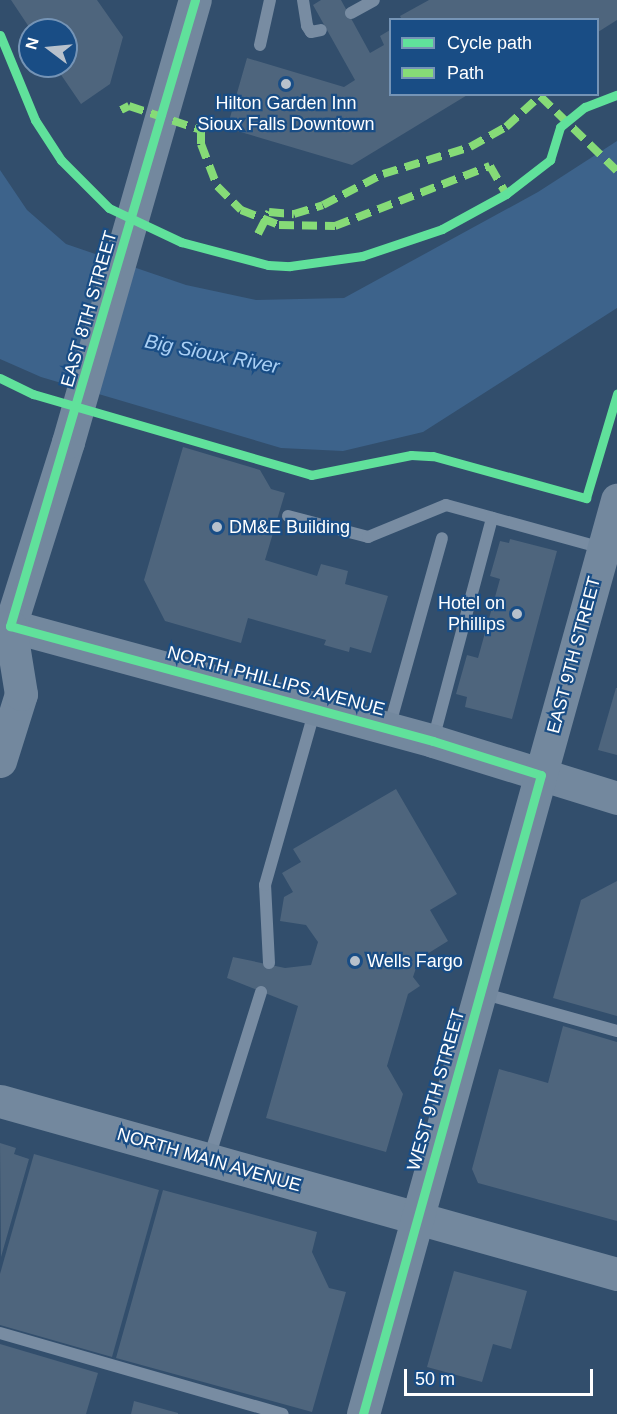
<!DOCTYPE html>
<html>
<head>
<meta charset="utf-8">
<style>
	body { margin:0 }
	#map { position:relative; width:617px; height:1414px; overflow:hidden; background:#324e6c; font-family:Helvetica,sans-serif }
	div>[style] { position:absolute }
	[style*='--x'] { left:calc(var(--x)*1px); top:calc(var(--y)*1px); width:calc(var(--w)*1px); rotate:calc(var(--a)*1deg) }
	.water>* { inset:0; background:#3d638b }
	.building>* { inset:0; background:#4e657d }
	.lane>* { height:12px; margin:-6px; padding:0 6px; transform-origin:6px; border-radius:6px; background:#788ca2 }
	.secondary>* { height:33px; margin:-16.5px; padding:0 16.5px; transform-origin:16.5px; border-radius:16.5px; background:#73889e }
	.quiet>* { height:8px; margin-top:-4px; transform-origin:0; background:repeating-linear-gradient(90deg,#86db77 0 15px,transparent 0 23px) }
	.cycleway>* { height:9px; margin:-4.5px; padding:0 4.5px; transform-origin:4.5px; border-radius:4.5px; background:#60e19b }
	.dots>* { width:16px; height:16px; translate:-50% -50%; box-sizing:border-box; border:3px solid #194d85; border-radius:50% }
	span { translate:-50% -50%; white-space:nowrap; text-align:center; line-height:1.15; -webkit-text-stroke:4.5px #194d85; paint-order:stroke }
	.poi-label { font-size:18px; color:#fff }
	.left { translate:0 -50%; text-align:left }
	.right { translate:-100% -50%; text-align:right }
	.street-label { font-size:18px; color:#fff }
	.water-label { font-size:20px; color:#a9cff4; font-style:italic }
	.legend { position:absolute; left:389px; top:18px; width:210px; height:78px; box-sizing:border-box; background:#194d85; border:2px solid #7594b6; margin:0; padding:8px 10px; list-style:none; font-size:18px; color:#fff }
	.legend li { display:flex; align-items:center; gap:12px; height:30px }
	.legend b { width:30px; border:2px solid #7594b6 }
	.north { position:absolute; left:18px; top:18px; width:60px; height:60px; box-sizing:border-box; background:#194d85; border:2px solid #7594b6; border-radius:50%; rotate:286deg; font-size:16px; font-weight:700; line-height:24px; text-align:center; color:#fff }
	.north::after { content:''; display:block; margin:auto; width:21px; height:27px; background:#b7c1cc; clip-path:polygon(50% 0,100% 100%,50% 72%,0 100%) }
	.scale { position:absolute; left:404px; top:1369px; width:189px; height:27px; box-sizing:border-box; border:3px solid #fff; border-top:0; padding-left:8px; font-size:18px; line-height:21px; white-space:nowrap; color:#fff; -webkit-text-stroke:4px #194d85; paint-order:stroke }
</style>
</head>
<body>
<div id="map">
	<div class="water">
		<div style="clip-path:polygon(617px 141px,617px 308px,423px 432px,343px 451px,281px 448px,41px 377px,0 359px,0 170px,27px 210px,66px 244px,186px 285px,256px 300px,344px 298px,538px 192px)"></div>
	</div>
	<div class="building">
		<div style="clip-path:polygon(11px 0,97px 0,123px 37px,110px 84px,81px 104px,55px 66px,66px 66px,66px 30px,31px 30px)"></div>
		<div style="clip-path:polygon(321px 0,341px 0,370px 53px,384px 45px,380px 36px,390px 30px,390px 94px,469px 94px,352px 165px,227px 128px,247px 58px,344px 87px,355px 80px,313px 5px)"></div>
		<div style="clip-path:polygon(429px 0,617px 0,617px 20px,598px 32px,598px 20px,402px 20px,400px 16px)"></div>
		<div style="clip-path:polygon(183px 447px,260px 470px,271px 489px,285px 493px,265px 560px,317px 576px,321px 564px,348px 571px,345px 584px,388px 596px,371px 653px,350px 647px,349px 652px,324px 645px,326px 640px,248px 618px,241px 643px,165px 621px,144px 580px)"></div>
		<div style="clip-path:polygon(510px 539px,557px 551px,512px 719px,465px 707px,467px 697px,456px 694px,467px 655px,478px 658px,500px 579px,490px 576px,500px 541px,509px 543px)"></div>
		<div style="clip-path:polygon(616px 688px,617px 688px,617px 755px,598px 750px)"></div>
		<div style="clip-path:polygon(396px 789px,457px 894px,430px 910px,448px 941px,419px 959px,413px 977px,420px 986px,408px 994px,387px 1066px,403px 1094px,386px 1152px,266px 1118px,298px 1006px,227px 978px,233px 957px,285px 968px,311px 965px,318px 942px,306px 925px,280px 921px,284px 897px,293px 892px,282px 873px,301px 862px,293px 849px)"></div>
		<div style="clip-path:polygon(617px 881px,617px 1016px,553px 998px,581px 900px)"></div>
		<div style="clip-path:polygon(563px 1026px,617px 1042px,617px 1221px,478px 1183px,472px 1169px,499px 1069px,548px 1083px)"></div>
		<div style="clip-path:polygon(0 1143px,16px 1148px,14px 1154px,29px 1159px,1px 1257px)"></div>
		<div style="clip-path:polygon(34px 1154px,159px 1190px,112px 1357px,0 1325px,0 1274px)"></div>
		<div style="clip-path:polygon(163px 1190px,317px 1232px,312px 1252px,329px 1288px,346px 1292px,312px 1412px,116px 1358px)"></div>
		<div style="clip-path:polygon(454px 1271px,527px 1291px,511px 1349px,493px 1344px,482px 1382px,427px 1367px)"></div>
		<div style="clip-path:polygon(0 1344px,98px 1373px,86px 1414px,0 1414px)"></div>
		<div style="clip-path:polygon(134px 1401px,178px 1413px,178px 1414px,131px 1414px)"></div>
	</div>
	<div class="lane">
		<div style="--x:303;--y:0;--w:26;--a:81"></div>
		<div style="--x:307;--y:26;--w:7;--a:56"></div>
		<div style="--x:311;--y:32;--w:10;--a:-11"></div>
		<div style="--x:351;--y:13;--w:26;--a:-29"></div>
		<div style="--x:260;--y:45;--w:46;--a:-77.5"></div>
		<div style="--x:288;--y:516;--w:83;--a:14.7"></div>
		<div style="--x:368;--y:537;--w:84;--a:-22.3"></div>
		<div style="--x:446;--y:505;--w:162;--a:15.4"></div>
		<div style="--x:389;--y:728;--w:197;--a:-74.4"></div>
		<div style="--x:433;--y:740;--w:230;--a:-75.1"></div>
		<div style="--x:269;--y:963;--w:78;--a:-92.9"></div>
		<div style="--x:265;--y:885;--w:182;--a:-74.1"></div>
		<div style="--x:481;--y:993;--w:141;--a:15.6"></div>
		<div style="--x:209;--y:1158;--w:174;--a:-72.6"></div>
		<div style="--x:0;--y:1333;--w:294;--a:16"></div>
	</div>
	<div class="secondary">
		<div style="--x:0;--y:623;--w:449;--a:15.2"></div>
		<div style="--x:433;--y:741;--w:193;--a:17.2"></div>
		<div style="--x:0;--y:641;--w:18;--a:-56"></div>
		<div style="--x:10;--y:626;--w:193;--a:-72.5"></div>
		<div style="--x:68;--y:442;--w:460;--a:-74"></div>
		<div style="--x:0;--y:761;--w:70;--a:-72.6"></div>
		<div style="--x:21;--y:694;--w:69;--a:-99.2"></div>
		<div style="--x:0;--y:1101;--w:641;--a:15.66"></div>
		<div style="--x:363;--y:1414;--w:949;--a:-74.47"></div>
	</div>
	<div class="quiet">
		<div style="--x:121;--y:110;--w:9;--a:-27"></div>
		<div style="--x:129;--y:106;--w:76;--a:18.4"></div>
		<div style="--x:201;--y:130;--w:14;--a:90"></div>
		<div style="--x:201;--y:144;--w:45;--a:69.1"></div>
		<div style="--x:217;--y:186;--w:34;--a:45"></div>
		<div style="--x:241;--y:210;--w:41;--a:21.5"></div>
		<div style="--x:279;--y:225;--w:56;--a:1"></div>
		<div style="--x:335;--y:226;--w:166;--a:-21.2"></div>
		<div style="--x:490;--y:166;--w:32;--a:60"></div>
		<div style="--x:258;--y:234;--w:25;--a:-63"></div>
		<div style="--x:269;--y:212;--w:25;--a:5"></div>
		<div style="--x:294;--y:214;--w:30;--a:-17"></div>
		<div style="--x:323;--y:205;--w:68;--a:-27.3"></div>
		<div style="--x:383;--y:174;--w:91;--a:-17.2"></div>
		<div style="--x:470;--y:147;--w:41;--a:-29.1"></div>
		<div style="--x:506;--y:127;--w:46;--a:-42.4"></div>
		<div style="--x:540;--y:96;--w:107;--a:44.2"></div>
	</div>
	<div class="cycleway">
		<div style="--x:195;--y:0;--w:653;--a:106.46"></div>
		<div style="--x:10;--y:626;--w:438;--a:15.2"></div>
		<div style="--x:433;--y:741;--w:113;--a:17.5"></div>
		<div style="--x:541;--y:775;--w:663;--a:105.57"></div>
		<div style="--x:0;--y:35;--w:92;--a:67.6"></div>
		<div style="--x:35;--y:120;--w:48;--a:57"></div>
		<div style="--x:61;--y:160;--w:68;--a:45"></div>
		<div style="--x:109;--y:208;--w:80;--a:25.3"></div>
		<div style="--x:181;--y:242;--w:90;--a:14.8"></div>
		<div style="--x:268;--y:265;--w:22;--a:3"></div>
		<div style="--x:290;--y:266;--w:73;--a:-7.9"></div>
		<div style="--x:362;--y:256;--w:84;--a:-18.6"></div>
		<div style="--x:442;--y:229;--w:73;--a:-28.7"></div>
		<div style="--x:506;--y:194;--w:56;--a:-37.7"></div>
		<div style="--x:550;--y:160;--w:34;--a:-73"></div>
		<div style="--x:560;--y:127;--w:32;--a:-39"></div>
		<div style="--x:585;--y:107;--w:34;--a:-21"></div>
		<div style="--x:0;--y:378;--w:37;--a:26"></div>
		<div style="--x:33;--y:394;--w:290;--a:16.2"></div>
		<div style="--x:311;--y:475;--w:102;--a:-11.3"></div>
		<div style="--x:411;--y:455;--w:22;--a:3"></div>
		<div style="--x:433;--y:456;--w:159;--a:15.4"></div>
		<div style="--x:586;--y:498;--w:109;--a:-73.4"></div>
	</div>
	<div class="dots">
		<div style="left:286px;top:84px;background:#b7c1cc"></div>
		<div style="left:217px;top:527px;background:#b7c1cc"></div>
		<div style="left:517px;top:614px;background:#b7c1cc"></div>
		<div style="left:355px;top:961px;background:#b7c1cc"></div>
	</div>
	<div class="poi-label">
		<span style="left:286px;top:114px">Hilton Garden Inn<br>Sioux Falls Downtown</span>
		<span class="left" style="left:229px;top:527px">DM&amp;E Building</span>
		<span class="right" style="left:505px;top:614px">Hotel on<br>Phillips</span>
		<span class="left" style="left:367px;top:961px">Wells Fargo</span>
	</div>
	<div class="street-label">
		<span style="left:89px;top:309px;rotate:-74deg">EAST 8TH STREET</span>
		<span style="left:574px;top:655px;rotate:-75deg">EAST 9TH STREET</span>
		<span style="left:276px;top:681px;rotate:15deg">NORTH PHILLIPS AVENUE</span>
		<span style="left:436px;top:1090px;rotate:-74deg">WEST 9TH STREET</span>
		<span style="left:209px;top:1160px;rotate:16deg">NORTH MAIN AVENUE</span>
	</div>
	<div class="water-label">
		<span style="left:212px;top:354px;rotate:11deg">Big Sioux River</span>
	</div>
	<ul class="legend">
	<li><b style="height:8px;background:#60e19b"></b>Cycle path</li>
	<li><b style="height:8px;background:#86db77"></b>Path</li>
	</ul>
	<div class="north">N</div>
	<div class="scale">50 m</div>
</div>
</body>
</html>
